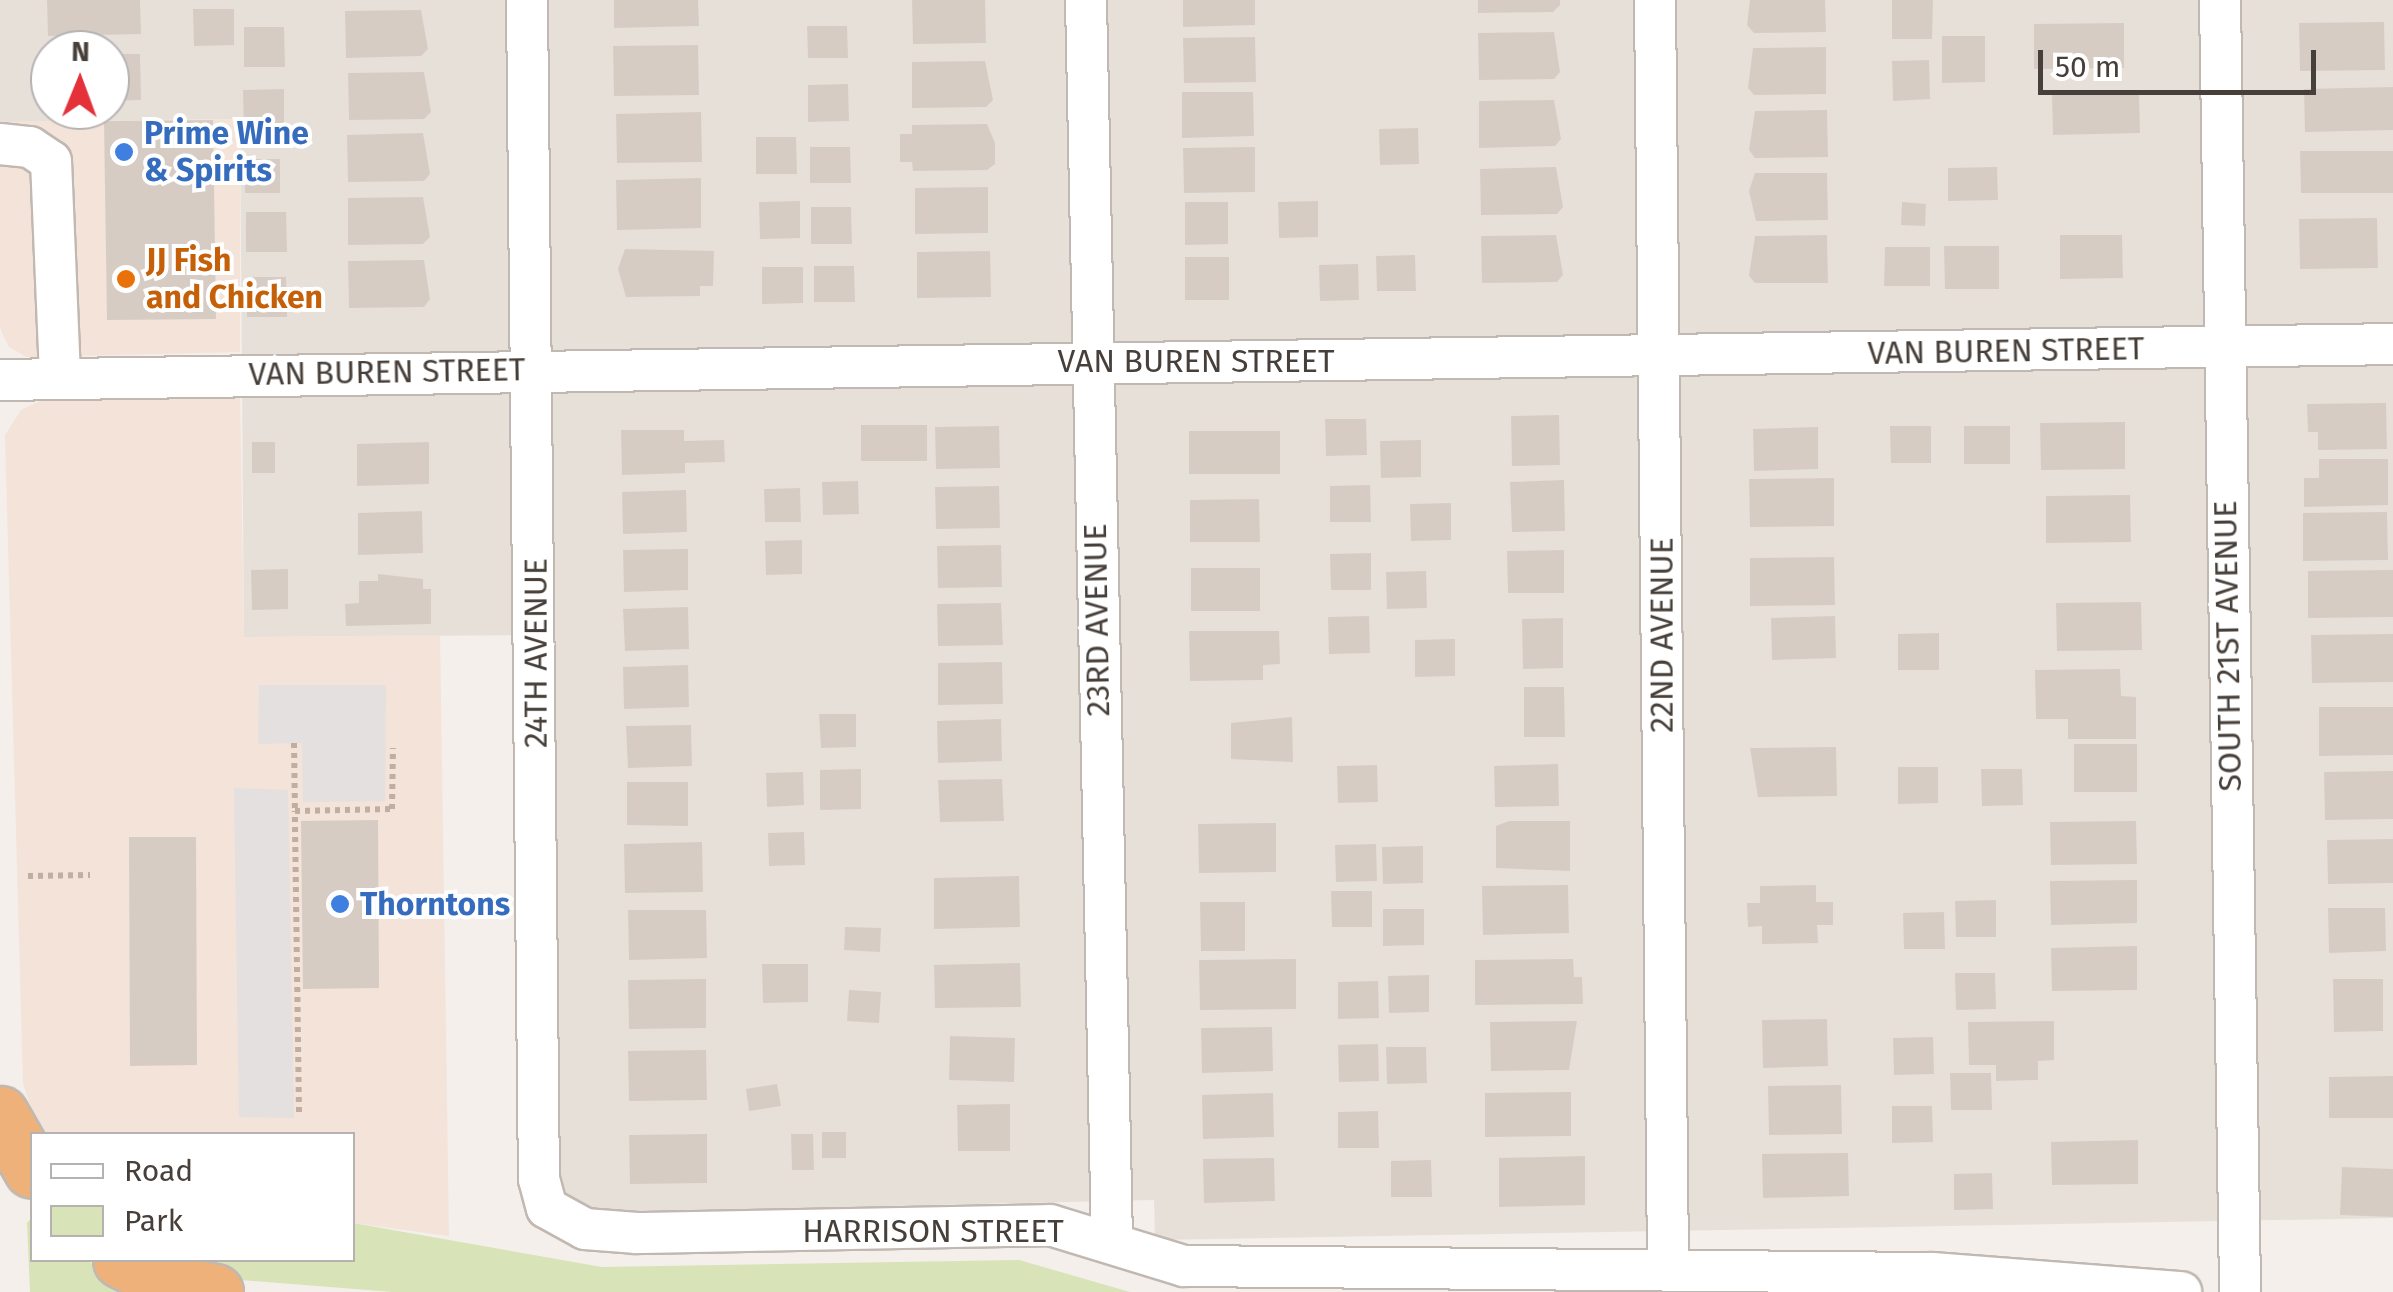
<!DOCTYPE html>
<html>
<head>
<meta charset="utf-8">
<style>
	body { margin:0 }
	#map { position:relative; width:2393px; height:1292px; overflow:hidden; background:#f4efeb; font-family:"Fira Sans",sans-serif }
	div>[style] { position:absolute }
	[style*='--x'] { left:calc(var(--x)*1px); top:calc(var(--y)*1px); width:calc(var(--w)*1px); rotate:calc(var(--a)*1deg) }
	.residential>* { inset:0; background:#e7e0d9 }
	.commercial>* { inset:0; background:#f3e3d9 }
	.green>* { inset:0; background:#d9e3b8 }
	.parking>* { inset:0; background:#e3e0df }
	.building>* { inset:0; background:#d7ccc4 }
	.path>* { height:6px; margin-top:-3px; transform-origin:0; background:repeating-linear-gradient(90deg,#bfaea1 0 5px,transparent 0 10px) }
	.roads { filter:drop-shadow(2px 0 #c1b8b1) drop-shadow(-2px 0 #c1b8b1) drop-shadow(0 2px #c1b8b1) drop-shadow(0 -2px #c1b8b1) }
	.minor>* { height:40px; margin:-20px; padding:0 20px; transform-origin:20px; border-radius:20px; background:#fff }
	.highway>* { height:55px; margin:-27.5px; padding:0 27.5px; transform-origin:27.5px; border-radius:27.5px; background:#efb17a }
	.dots>* { width:28px; height:28px; translate:-50% -50%; box-sizing:border-box; border:5px solid #fff; border-radius:50% }
	span { translate:-50% -50%; white-space:nowrap; text-align:center; line-height:1.15; -webkit-text-stroke:8px #fff; paint-order:stroke }
	.shop-label { font-size:32px; color:#366cbe; font-weight:700 }
	.left { translate:0 -50%; text-align:left }
	.food-label { font-size:32px; color:#c56008; font-weight:700 }
	.street-label { font-size:32px; color:#473f39 }
	.legend { position:absolute; left:30px; top:1132px; width:325px; height:130px; box-sizing:border-box; background:#fff; border:2px solid #b5b2b0; margin:0; padding:12px 18px; list-style:none; font-size:30px; color:#473f39 }
	.legend li { display:flex; align-items:center; gap:20px; height:50px }
	.legend b { width:50px; border:2px solid #b5b2b0 }
	.north { position:absolute; left:30px; top:30px; width:100px; height:100px; box-sizing:border-box; background:#fff; border:2px solid #b5b2b0; border-radius:50%; rotate:1deg; font-size:28px; font-weight:700; line-height:40px; text-align:center; color:#473f39 }
	.north::after { content:''; display:block; margin:auto; width:35px; height:45px; background:#e4313a; clip-path:polygon(50% 0,100% 100%,50% 72%,0 100%) }
	.scale { position:absolute; left:2038px; top:50px; width:278px; height:45px; box-sizing:border-box; border:5px solid #473f39; border-top:0; padding-left:12px; font-size:30px; line-height:35px; white-space:nowrap; color:#473f39; -webkit-text-stroke:8px #fff; paint-order:stroke }
</style>
</head>
<body>
<div id="map">
	<div class="residential">
		<div style="clip-path:polygon(evenodd,0 0,2393px 0,2393px 1218px,1155px 1240px,1154px 1200px,582px 1213px,572px 1208px,558px 1184px,553px 635px,244px 637px,240px 119px,0 122px,0 0,50px 50px,110px 50px,110px 110px,50px 110px,50px 50px)"></div>
	</div>
	<div class="commercial">
		<div style="clip-path:polygon(240px 119px,240px 352px,27px 357px,9px 347px,0 328px,0 122px)"></div>
		<div style="clip-path:polygon(240px 397px,244px 637px,440px 635px,449px 1236px,353px 1223px,352px 1134px,39px 1134px,23px 1083px,5px 435px,21px 410px,40px 401px)"></div>
	</div>
	<div class="green">
		<div style="clip-path:polygon(32px 1217px,32px 1260px,86px 1260px,146px 1292px,30px 1292px,27px 1223px)"></div>
		<div style="clip-path:polygon(353px 1223px,602px 1267px,1019px 1260px,1130px 1292px,393px 1292px,229px 1279px,157px 1260px,352px 1260px)"></div>
	</div>
	<div class="parking">
		<div style="clip-path:polygon(259px 685px,386px 685px,385px 801px,303px 802px,302px 743px,258px 744px)"></div>
		<div style="clip-path:polygon(234px 788px,288px 790px,294px 1118px,239px 1117px)"></div>
	</div>
	<div class="building">
		<div style="clip-path:polygon(47px 0,140px 0,141px 34px,48px 36px)"></div>
		<div style="clip-path:polygon(614px 0,698px 0,699px 26px,614px 28px)"></div>
		<div style="clip-path:polygon(912px 0,985px 0,986px 43px,913px 44px)"></div>
		<div style="clip-path:polygon(1183px 0,1255px 0,1255px 25px,1183px 27px)"></div>
		<div style="clip-path:polygon(1478px 0,1560px 0,1560px 5px,1553px 12px,1478px 13px)"></div>
		<div style="clip-path:polygon(1750px 0,1825px 0,1826px 32px,1754px 33px,1747px 25px)"></div>
		<div style="clip-path:polygon(1892px 0,1933px 0,1932px 39px,1892px 39px)"></div>
		<div style="clip-path:polygon(193px 9px,234px 9px,234px 45px,194px 46px)"></div>
		<div style="clip-path:polygon(421px 10px,428px 49px,421px 56px,346px 58px,345px 11px)"></div>
		<div style="clip-path:polygon(2384px 22px,2385px 70px,2300px 71px,2299px 23px)"></div>
		<div style="clip-path:polygon(2124px 23px,2124px 68px,2034px 69px,2034px 24px)"></div>
		<div style="clip-path:polygon(807px 26px,847px 26px,848px 58px,808px 58px)"></div>
		<div style="clip-path:polygon(244px 27px,284px 27px,285px 67px,244px 67px)"></div>
		<div style="clip-path:polygon(1554px 32px,1560px 72px,1554px 79px,1479px 80px,1478px 33px)"></div>
		<div style="clip-path:polygon(1942px 36px,1985px 36px,1985px 82px,1942px 83px)"></div>
		<div style="clip-path:polygon(1255px 37px,1256px 82px,1184px 83px,1183px 38px)"></div>
		<div style="clip-path:polygon(698px 45px,699px 95px,614px 96px,613px 46px)"></div>
		<div style="clip-path:polygon(1826px 47px,1826px 94px,1754px 95px,1748px 88px,1753px 48px)"></div>
		<div style="clip-path:polygon(110px 54px,140px 54px,141px 100px,110px 101px)"></div>
		<div style="clip-path:polygon(1929px 60px,1930px 99px,1893px 101px,1892px 61px)"></div>
		<div style="clip-path:polygon(985px 61px,993px 100px,986px 107px,912px 108px,912px 62px)"></div>
		<div style="clip-path:polygon(424px 72px,431px 112px,424px 119px,349px 120px,348px 73px)"></div>
		<div style="clip-path:polygon(848px 84px,849px 121px,808px 122px,808px 85px)"></div>
		<div style="clip-path:polygon(2393px 87px,2393px 130px,2305px 132px,2304px 89px)"></div>
		<div style="clip-path:polygon(284px 89px,284px 129px,244px 130px,243px 90px)"></div>
		<div style="clip-path:polygon(1182px 92px,1253px 92px,1254px 136px,1182px 138px)"></div>
		<div style="clip-path:polygon(2139px 92px,2140px 133px,2053px 135px,2052px 94px)"></div>
		<div style="clip-path:polygon(1554px 100px,1561px 139px,1555px 146px,1479px 148px,1479px 101px)"></div>
		<div style="clip-path:polygon(1827px 110px,1828px 157px,1755px 158px,1749px 150px,1755px 111px)"></div>
		<div style="clip-path:polygon(701px 112px,702px 162px,617px 163px,616px 114px)"></div>
		<div style="clip-path:polygon(213px 120px,216px 319px,107px 320px,104px 121px)"></div>
		<div style="clip-path:polygon(987px 124px,995px 143px,995px 164px,987px 170px,913px 171px,912px 162px,900px 162px,900px 134px,912px 134px,912px 125px)"></div>
		<div style="clip-path:polygon(1418px 128px,1419px 164px,1380px 165px,1379px 129px)"></div>
		<div style="clip-path:polygon(423px 133px,430px 174px,424px 181px,348px 182px,347px 135px)"></div>
		<div style="clip-path:polygon(756px 137px,796px 137px,797px 174px,756px 174px)"></div>
		<div style="clip-path:polygon(810px 147px,850px 147px,851px 183px,810px 183px)"></div>
		<div style="clip-path:polygon(1255px 147px,1255px 192px,1184px 193px,1183px 148px)"></div>
		<div style="clip-path:polygon(2300px 151px,2393px 151px,2393px 193px,2301px 193px)"></div>
		<div style="clip-path:polygon(244px 159px,280px 159px,280px 193px,245px 193px)"></div>
		<div style="clip-path:polygon(1556px 167px,1563px 207px,1557px 214px,1481px 215px,1480px 169px)"></div>
		<div style="clip-path:polygon(1997px 167px,1998px 200px,1948px 201px,1948px 168px)"></div>
		<div style="clip-path:polygon(1755px 173px,1827px 173px,1828px 220px,1756px 221px,1749px 191px)"></div>
		<div style="clip-path:polygon(701px 178px,701px 228px,617px 230px,616px 180px)"></div>
		<div style="clip-path:polygon(988px 187px,988px 233px,915px 234px,915px 188px)"></div>
		<div style="clip-path:polygon(423px 197px,430px 237px,423px 244px,348px 245px,348px 198px)"></div>
		<div style="clip-path:polygon(800px 201px,800px 238px,760px 239px,759px 202px)"></div>
		<div style="clip-path:polygon(1318px 201px,1318px 237px,1279px 238px,1278px 202px)"></div>
		<div style="clip-path:polygon(1185px 202px,1228px 202px,1228px 244px,1185px 245px)"></div>
		<div style="clip-path:polygon(1902px 202px,1926px 204px,1925px 226px,1901px 225px)"></div>
		<div style="clip-path:polygon(811px 207px,851px 207px,852px 244px,811px 244px)"></div>
		<div style="clip-path:polygon(246px 212px,286px 212px,287px 252px,246px 252px)"></div>
		<div style="clip-path:polygon(2377px 218px,2378px 268px,2300px 269px,2299px 219px)"></div>
		<div style="clip-path:polygon(1556px 235px,1563px 275px,1557px 282px,1482px 283px,1481px 236px)"></div>
		<div style="clip-path:polygon(1827px 235px,1828px 283px,1755px 283px,1749px 276px,1755px 236px)"></div>
		<div style="clip-path:polygon(2060px 235px,2122px 235px,2123px 278px,2060px 279px)"></div>
		<div style="clip-path:polygon(1944px 246px,1999px 246px,1999px 289px,1945px 289px)"></div>
		<div style="clip-path:polygon(1885px 247px,1930px 247px,1930px 286px,1884px 286px)"></div>
		<div style="clip-path:polygon(625px 249px,714px 251px,713px 286px,700px 286px,700px 296px,626px 297px,618px 269px)"></div>
		<div style="clip-path:polygon(990px 251px,991px 297px,917px 298px,917px 252px)"></div>
		<div style="clip-path:polygon(1415px 255px,1416px 291px,1377px 291px,1376px 256px)"></div>
		<div style="clip-path:polygon(1185px 257px,1229px 257px,1229px 300px,1185px 300px)"></div>
		<div style="clip-path:polygon(424px 260px,430px 299px,424px 307px,349px 308px,348px 261px)"></div>
		<div style="clip-path:polygon(1358px 264px,1359px 300px,1320px 301px,1319px 265px)"></div>
		<div style="clip-path:polygon(814px 266px,854px 266px,855px 302px,814px 302px)"></div>
		<div style="clip-path:polygon(762px 267px,803px 267px,803px 303px,762px 304px)"></div>
		<div style="clip-path:polygon(246px 277px,286px 277px,287px 317px,247px 317px)"></div>
		<div style="clip-path:polygon(2386px 403px,2387px 449px,2318px 450px,2318px 432px,2308px 432px,2307px 404px)"></div>
		<div style="clip-path:polygon(1559px 415px,1560px 465px,1512px 466px,1511px 416px)"></div>
		<div style="clip-path:polygon(1325px 419px,1366px 419px,1367px 455px,1326px 456px)"></div>
		<div style="clip-path:polygon(2125px 422px,2125px 469px,2041px 470px,2040px 423px)"></div>
		<div style="clip-path:polygon(861px 425px,927px 425px,927px 461px,861px 461px)"></div>
		<div style="clip-path:polygon(999px 426px,1000px 468px,936px 469px,935px 427px)"></div>
		<div style="clip-path:polygon(1890px 426px,1931px 426px,1931px 463px,1891px 463px)"></div>
		<div style="clip-path:polygon(1964px 426px,2010px 426px,2010px 464px,1964px 464px)"></div>
		<div style="clip-path:polygon(1818px 427px,1818px 469px,1754px 471px,1753px 429px)"></div>
		<div style="clip-path:polygon(621px 430px,684px 430px,684px 441px,724px 440px,725px 462px,685px 463px,685px 473px,622px 475px)"></div>
		<div style="clip-path:polygon(1189px 431px,1280px 431px,1280px 474px,1189px 474px)"></div>
		<div style="clip-path:polygon(1421px 440px,1421px 477px,1381px 478px,1380px 441px)"></div>
		<div style="clip-path:polygon(252px 442px,275px 442px,275px 473px,252px 473px)"></div>
		<div style="clip-path:polygon(429px 442px,429px 484px,357px 486px,357px 444px)"></div>
		<div style="clip-path:polygon(2319px 459px,2388px 459px,2388px 505px,2304px 507px,2304px 478px,2319px 478px)"></div>
		<div style="clip-path:polygon(1834px 478px,1834px 526px,1750px 527px,1749px 479px)"></div>
		<div style="clip-path:polygon(1564px 480px,1565px 531px,1512px 532px,1510px 482px)"></div>
		<div style="clip-path:polygon(858px 481px,859px 514px,823px 515px,822px 482px)"></div>
		<div style="clip-path:polygon(1370px 485px,1371px 522px,1330px 522px,1330px 486px)"></div>
		<div style="clip-path:polygon(999px 486px,1000px 528px,936px 529px,935px 487px)"></div>
		<div style="clip-path:polygon(800px 488px,801px 522px,765px 522px,764px 489px)"></div>
		<div style="clip-path:polygon(686px 490px,687px 532px,623px 534px,622px 492px)"></div>
		<div style="clip-path:polygon(2130px 495px,2131px 542px,2046px 543px,2046px 496px)"></div>
		<div style="clip-path:polygon(1259px 499px,1260px 542px,1190px 542px,1190px 500px)"></div>
		<div style="clip-path:polygon(1451px 503px,1451px 540px,1411px 541px,1410px 504px)"></div>
		<div style="clip-path:polygon(422px 511px,423px 553px,358px 555px,358px 513px)"></div>
		<div style="clip-path:polygon(2387px 512px,2388px 560px,2303px 561px,2303px 513px)"></div>
		<div style="clip-path:polygon(802px 540px,802px 574px,766px 575px,765px 541px)"></div>
		<div style="clip-path:polygon(1001px 545px,1002px 587px,938px 588px,937px 546px)"></div>
		<div style="clip-path:polygon(688px 549px,688px 590px,624px 592px,623px 550px)"></div>
		<div style="clip-path:polygon(1564px 550px,1564px 593px,1508px 593px,1507px 551px)"></div>
		<div style="clip-path:polygon(1371px 553px,1371px 590px,1331px 590px,1330px 554px)"></div>
		<div style="clip-path:polygon(1834px 557px,1835px 605px,1750px 606px,1750px 558px)"></div>
		<div style="clip-path:polygon(1191px 568px,1260px 568px,1260px 611px,1191px 611px)"></div>
		<div style="clip-path:polygon(288px 569px,288px 609px,252px 610px,251px 570px)"></div>
		<div style="clip-path:polygon(2393px 570px,2393px 617px,2308px 618px,2308px 571px)"></div>
		<div style="clip-path:polygon(1426px 571px,1427px 608px,1387px 609px,1386px 572px)"></div>
		<div style="clip-path:polygon(378px 574px,423px 579px,423px 589px,431px 589px,431px 624px,346px 626px,345px 604px,359px 603px,359px 581px,378px 581px)"></div>
		<div style="clip-path:polygon(2141px 602px,2142px 650px,2057px 651px,2056px 603px)"></div>
		<div style="clip-path:polygon(1001px 603px,1003px 645px,938px 646px,937px 604px)"></div>
		<div style="clip-path:polygon(688px 607px,689px 649px,625px 651px,623px 609px)"></div>
		<div style="clip-path:polygon(1369px 616px,1370px 653px,1329px 654px,1328px 617px)"></div>
		<div style="clip-path:polygon(1835px 616px,1836px 658px,1772px 660px,1771px 618px)"></div>
		<div style="clip-path:polygon(1563px 618px,1563px 668px,1523px 669px,1522px 619px)"></div>
		<div style="clip-path:polygon(1189px 631px,1279px 631px,1280px 664px,1263px 665px,1263px 680px,1190px 681px)"></div>
		<div style="clip-path:polygon(1939px 633px,1939px 670px,1898px 670px,1898px 634px)"></div>
		<div style="clip-path:polygon(2393px 634px,2393px 682px,2312px 683px,2311px 635px)"></div>
		<div style="clip-path:polygon(1455px 639px,1455px 676px,1415px 677px,1415px 640px)"></div>
		<div style="clip-path:polygon(1002px 662px,1003px 704px,938px 705px,938px 663px)"></div>
		<div style="clip-path:polygon(688px 665px,689px 707px,624px 709px,623px 667px)"></div>
		<div style="clip-path:polygon(2120px 669px,2121px 696px,2136px 697px,2136px 739px,2068px 739px,2068px 719px,2036px 719px,2035px 670px)"></div>
		<div style="clip-path:polygon(1524px 687px,1564px 687px,1565px 737px,1524px 737px)"></div>
		<div style="clip-path:polygon(2319px 707px,2393px 707px,2393px 755px,2319px 756px)"></div>
		<div style="clip-path:polygon(819px 714px,856px 714px,856px 747px,821px 748px)"></div>
		<div style="clip-path:polygon(1292px 717px,1293px 762px,1231px 759px,1231px 723px)"></div>
		<div style="clip-path:polygon(1001px 719px,1002px 761px,938px 763px,937px 721px)"></div>
		<div style="clip-path:polygon(691px 725px,692px 766px,628px 768px,626px 726px)"></div>
		<div style="clip-path:polygon(2074px 744px,2137px 744px,2137px 792px,2074px 792px)"></div>
		<div style="clip-path:polygon(1836px 747px,1837px 796px,1758px 797px,1750px 748px)"></div>
		<div style="clip-path:polygon(1558px 764px,1559px 806px,1495px 807px,1494px 766px)"></div>
		<div style="clip-path:polygon(1377px 765px,1378px 802px,1338px 803px,1337px 766px)"></div>
		<div style="clip-path:polygon(1898px 767px,1938px 767px,1938px 803px,1898px 804px)"></div>
		<div style="clip-path:polygon(861px 769px,861px 809px,820px 810px,820px 770px)"></div>
		<div style="clip-path:polygon(1981px 769px,2022px 769px,2023px 805px,1982px 806px)"></div>
		<div style="clip-path:polygon(2393px 771px,2393px 819px,2325px 820px,2324px 772px)"></div>
		<div style="clip-path:polygon(803px 772px,804px 805px,767px 807px,766px 773px)"></div>
		<div style="clip-path:polygon(1002px 779px,1004px 821px,940px 822px,938px 780px)"></div>
		<div style="clip-path:polygon(627px 782px,688px 782px,688px 826px,627px 825px)"></div>
		<div style="clip-path:polygon(378px 820px,379px 988px,303px 989px,301px 821px)"></div>
		<div style="clip-path:polygon(1509px 821px,1570px 821px,1570px 871px,1496px 868px,1496px 826px)"></div>
		<div style="clip-path:polygon(2136px 821px,2137px 864px,2051px 865px,2050px 822px)"></div>
		<div style="clip-path:polygon(1276px 823px,1276px 872px,1199px 873px,1198px 824px)"></div>
		<div style="clip-path:polygon(804px 832px,805px 865px,769px 866px,768px 833px)"></div>
		<div style="clip-path:polygon(129px 837px,196px 837px,197px 1065px,130px 1066px)"></div>
		<div style="clip-path:polygon(2393px 839px,2393px 883px,2328px 884px,2327px 840px)"></div>
		<div style="clip-path:polygon(702px 842px,703px 892px,625px 893px,624px 844px)"></div>
		<div style="clip-path:polygon(1376px 844px,1377px 881px,1336px 882px,1335px 845px)"></div>
		<div style="clip-path:polygon(1423px 846px,1423px 883px,1383px 884px,1382px 847px)"></div>
		<div style="clip-path:polygon(1019px 876px,1020px 927px,934px 929px,934px 878px)"></div>
		<div style="clip-path:polygon(2137px 880px,2137px 923px,2051px 925px,2050px 881px)"></div>
		<div style="clip-path:polygon(1568px 885px,1569px 933px,1483px 935px,1482px 886px)"></div>
		<div style="clip-path:polygon(1816px 885px,1816px 902px,1833px 902px,1833px 925px,1817px 925px,1818px 943px,1762px 944px,1762px 926px,1748px 927px,1747px 903px,1760px 903px,1760px 886px)"></div>
		<div style="clip-path:polygon(1331px 891px,1372px 891px,1372px 927px,1332px 927px)"></div>
		<div style="clip-path:polygon(1996px 900px,1996px 937px,1956px 937px,1955px 901px)"></div>
		<div style="clip-path:polygon(1200px 902px,1245px 902px,1245px 951px,1201px 951px)"></div>
		<div style="clip-path:polygon(2328px 908px,2385px 908px,2386px 951px,2329px 953px)"></div>
		<div style="clip-path:polygon(1383px 909px,1424px 909px,1424px 945px,1383px 946px)"></div>
		<div style="clip-path:polygon(628px 910px,706px 910px,707px 958px,629px 960px)"></div>
		<div style="clip-path:polygon(1944px 912px,1945px 949px,1904px 949px,1903px 913px)"></div>
		<div style="clip-path:polygon(845px 927px,881px 928px,880px 952px,844px 950px)"></div>
		<div style="clip-path:polygon(2137px 946px,2137px 990px,2052px 991px,2051px 948px)"></div>
		<div style="clip-path:polygon(1296px 959px,1296px 1009px,1200px 1010px,1199px 960px)"></div>
		<div style="clip-path:polygon(1573px 959px,1574px 977px,1582px 977px,1583px 1004px,1475px 1005px,1475px 960px)"></div>
		<div style="clip-path:polygon(1020px 963px,1021px 1007px,935px 1008px,934px 965px)"></div>
		<div style="clip-path:polygon(762px 964px,808px 964px,808px 1002px,763px 1003px)"></div>
		<div style="clip-path:polygon(1955px 973px,1995px 973px,1996px 1009px,1956px 1010px)"></div>
		<div style="clip-path:polygon(1429px 975px,1429px 1012px,1389px 1013px,1388px 976px)"></div>
		<div style="clip-path:polygon(706px 979px,706px 1028px,629px 1029px,628px 980px)"></div>
		<div style="clip-path:polygon(2333px 979px,2383px 979px,2383px 1031px,2334px 1032px)"></div>
		<div style="clip-path:polygon(1378px 981px,1379px 1018px,1338px 1019px,1338px 982px)"></div>
		<div style="clip-path:polygon(849px 990px,881px 992px,879px 1023px,847px 1021px)"></div>
		<div style="clip-path:polygon(1827px 1019px,1828px 1066px,1763px 1068px,1762px 1020px)"></div>
		<div style="clip-path:polygon(1577px 1021px,1569px 1070px,1491px 1071px,1490px 1022px)"></div>
		<div style="clip-path:polygon(2054px 1021px,2054px 1060px,2038px 1061px,2038px 1080px,1996px 1081px,1996px 1065px,1969px 1065px,1968px 1022px)"></div>
		<div style="clip-path:polygon(1272px 1027px,1273px 1071px,1202px 1073px,1201px 1028px)"></div>
		<div style="clip-path:polygon(950px 1036px,1015px 1038px,1014px 1082px,949px 1080px)"></div>
		<div style="clip-path:polygon(1933px 1037px,1934px 1074px,1894px 1075px,1893px 1038px)"></div>
		<div style="clip-path:polygon(1378px 1044px,1379px 1081px,1339px 1082px,1338px 1045px)"></div>
		<div style="clip-path:polygon(1386px 1047px,1426px 1047px,1427px 1083px,1387px 1084px)"></div>
		<div style="clip-path:polygon(706px 1050px,707px 1100px,629px 1101px,628px 1051px)"></div>
		<div style="clip-path:polygon(1950px 1073px,1991px 1073px,1992px 1110px,1951px 1110px)"></div>
		<div style="clip-path:polygon(2393px 1076px,2393px 1118px,2329px 1118px,2329px 1077px)"></div>
		<div style="clip-path:polygon(777px 1084px,781px 1106px,749px 1111px,746px 1089px)"></div>
		<div style="clip-path:polygon(1841px 1085px,1842px 1134px,1769px 1135px,1768px 1086px)"></div>
		<div style="clip-path:polygon(1571px 1092px,1571px 1136px,1485px 1137px,1485px 1093px)"></div>
		<div style="clip-path:polygon(1273px 1093px,1274px 1137px,1203px 1139px,1202px 1095px)"></div>
		<div style="clip-path:polygon(1010px 1104px,1010px 1151px,958px 1151px,957px 1105px)"></div>
		<div style="clip-path:polygon(1892px 1106px,1932px 1106px,1933px 1142px,1892px 1143px)"></div>
		<div style="clip-path:polygon(1378px 1111px,1379px 1148px,1338px 1148px,1338px 1112px)"></div>
		<div style="clip-path:polygon(822px 1132px,846px 1132px,846px 1158px,822px 1158px)"></div>
		<div style="clip-path:polygon(707px 1134px,707px 1183px,630px 1184px,629px 1135px)"></div>
		<div style="clip-path:polygon(791px 1134px,813px 1134px,814px 1170px,792px 1170px)"></div>
		<div style="clip-path:polygon(2138px 1140px,2138px 1184px,2052px 1185px,2051px 1142px)"></div>
		<div style="clip-path:polygon(1848px 1153px,1849px 1196px,1763px 1198px,1762px 1154px)"></div>
		<div style="clip-path:polygon(1585px 1156px,1585px 1205px,1499px 1207px,1499px 1158px)"></div>
		<div style="clip-path:polygon(1274px 1158px,1275px 1201px,1204px 1203px,1203px 1159px)"></div>
		<div style="clip-path:polygon(1431px 1160px,1432px 1197px,1391px 1197px,1391px 1161px)"></div>
		<div style="clip-path:polygon(2342px 1167px,2393px 1169px,2393px 1217px,2340px 1215px)"></div>
		<div style="clip-path:polygon(1992px 1173px,1993px 1209px,1954px 1210px,1954px 1174px)"></div>
	</div>
	<div class="path">
		<div style="--x:294;--y:743;--w:68;--a:89.2"></div>
		<div style="--x:28;--y:876;--w:62;--a:-0.9"></div>
		<div style="--x:299;--y:1112;--w:301;--a:-90.8"></div>
		<div style="--x:295;--y:811;--w:97;--a:-1.2"></div>
		<div style="--x:392;--y:809;--w:61;--a:-89.1"></div>
	</div>
	<div class="roads">
		<div class="minor">
			<div style="--x:527;--y:0;--w:1179;--a:89.42"></div>
			<div style="--x:539;--y:1179;--w:30;--a:75"></div>
			<div style="--x:547;--y:1208;--w:43;--a:28.9"></div>
			<div style="--x:585;--y:1229;--w:52;--a:4.4"></div>
			<div style="--x:637;--y:1233;--w:413;--a:-1.1"></div>
			<div style="--x:1050;--y:1225;--w:140;--a:17"></div>
			<div style="--x:1184;--y:1266;--w:749;--a:0.54"></div>
			<div style="--x:1933;--y:1273;--w:249;--a:4.4"></div>
			<div style="--x:1086;--y:0;--w:1239;--a:88.8"></div>
			<div style="--x:1655;--y:0;--w:1269;--a:89.41"></div>
			<div style="--x:2220;--y:0;--w:1292;--a:89.11"></div>
			<div style="--x:0;--y:144;--w:30;--a:6"></div>
			<div style="--x:30;--y:147;--w:25;--a:34"></div>
			<div style="--x:51;--y:161;--w:218;--a:87.6"></div>
			<div style="--x:0;--y:380;--w:2393;--a:-0.86"></div>
		</div>
		<div class="highway">
			<div style="--x:0;--y:1114;--w:64;--a:60.3"></div>
			<div style="--x:121;--y:1260;--w:53;--a:25.6"></div>
			<div style="--x:169;--y:1283;--w:47;--a:11.1"></div>
		</div>
	</div>
	<div class="dots">
		<div style="left:124px;top:152px;background:#3f7fe0"></div>
		<div style="left:126px;top:279px;background:#e8710a"></div>
		<div style="left:340px;top:904px;background:#3f7fe0"></div>
	</div>
	<div class="shop-label">
		<span class="left" style="left:144px;top:152px">Prime Wine<br>&amp; Spirits</span>
		<span class="left" style="left:360px;top:904px">Thorntons</span>
	</div>
	<div class="food-label">
		<span class="left" style="left:146px;top:279px">JJ Fish<br>and Chicken</span>
	</div>
	<div class="street-label">
		<span style="left:2006px;top:351px;rotate:-1deg">VAN BUREN STREET</span>
		<span style="left:1196px;top:361px">VAN BUREN STREET</span>
		<span style="left:387px;top:372px;rotate:-1deg">VAN BUREN STREET</span>
		<span style="left:1097px;top:620px;rotate:-91deg">23RD AVENUE</span>
		<span style="left:1662px;top:635px;rotate:-90deg">22ND AVENUE</span>
		<span style="left:2228px;top:646px;rotate:-91deg">SOUTH 21ST AVENUE</span>
		<span style="left:536px;top:653px;rotate:-90deg">24TH AVENUE</span>
		<span style="left:933px;top:1231px">HARRISON STREET</span>
	</div>
	<ul class="legend">
	<li><b style="height:12px;background:#fff"></b>Road</li>
	<li><b style="height:28px;background:#d9e3b8"></b>Park</li>
	</ul>
	<div class="north">N</div>
	<div class="scale">50 m</div>
</div>
</body>
</html>
